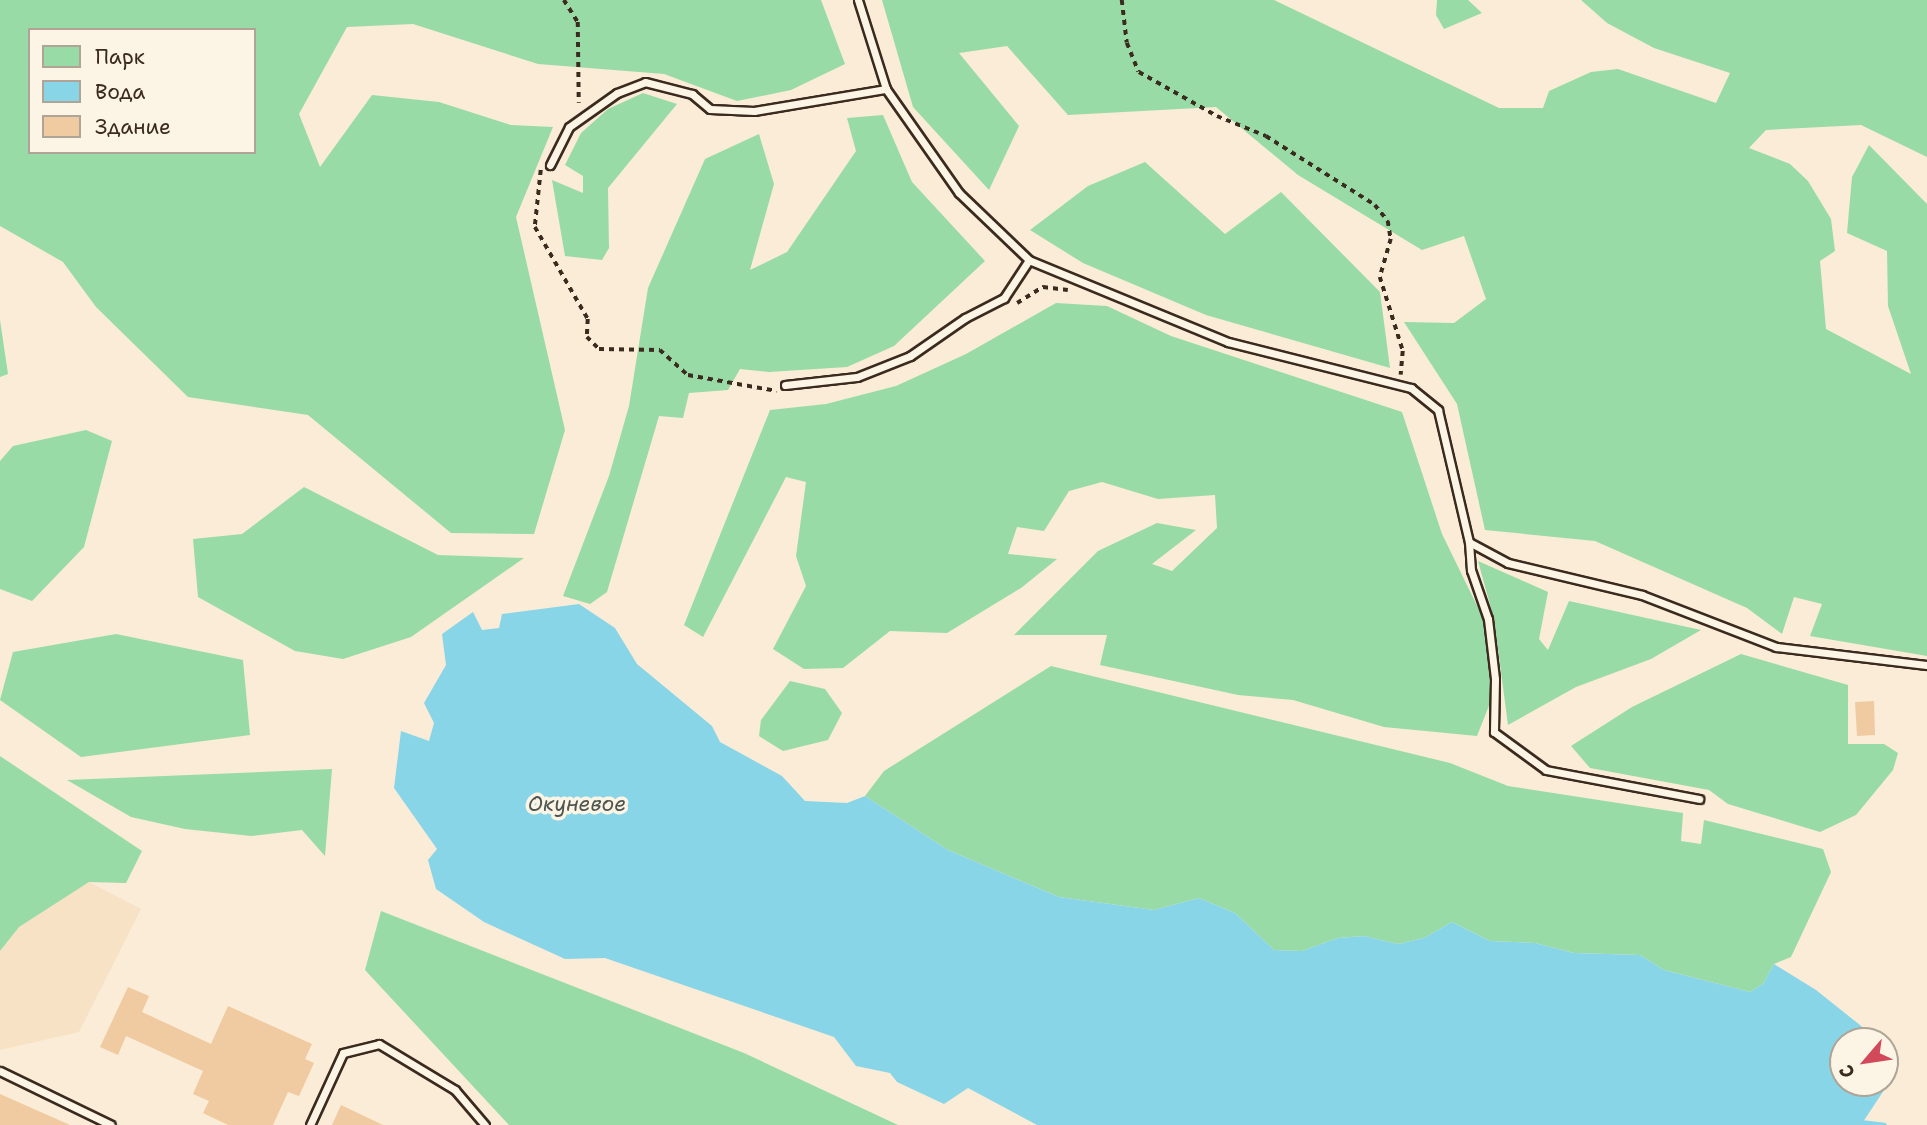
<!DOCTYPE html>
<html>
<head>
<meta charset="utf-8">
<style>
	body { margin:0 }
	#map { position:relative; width:1927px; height:1125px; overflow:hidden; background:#faecd7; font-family:"Shantell Sans",sans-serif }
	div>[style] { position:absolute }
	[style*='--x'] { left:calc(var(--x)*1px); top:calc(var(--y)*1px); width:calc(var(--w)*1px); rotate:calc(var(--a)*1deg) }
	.built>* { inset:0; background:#f7e2c6 }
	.green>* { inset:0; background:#98dba6 }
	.water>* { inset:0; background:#89d5e8 }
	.stream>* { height:5px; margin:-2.5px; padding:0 2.5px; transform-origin:2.5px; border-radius:2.5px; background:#89d5e8 }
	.building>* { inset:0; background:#f0caa0 }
	.path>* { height:3.5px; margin-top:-1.75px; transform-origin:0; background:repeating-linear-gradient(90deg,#3b2a1e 0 5px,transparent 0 10px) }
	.roads { filter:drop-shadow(2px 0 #3b2a1e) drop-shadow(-2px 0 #3b2a1e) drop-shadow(0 2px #3b2a1e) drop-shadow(0 -2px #3b2a1e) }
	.service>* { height:7px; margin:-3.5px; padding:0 3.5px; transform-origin:3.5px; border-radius:3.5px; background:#fcf5e5 }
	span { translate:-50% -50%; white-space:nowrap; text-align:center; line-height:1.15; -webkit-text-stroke:7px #fcf5e5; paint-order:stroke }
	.water-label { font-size:21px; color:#4e5550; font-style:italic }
	.legend { position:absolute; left:28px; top:28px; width:228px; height:126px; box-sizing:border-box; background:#fcf5e5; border:2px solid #afa495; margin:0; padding:9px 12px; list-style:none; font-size:21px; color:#3b2a1e }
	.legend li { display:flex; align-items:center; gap:14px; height:35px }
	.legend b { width:35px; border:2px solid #afa495 }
	.north { position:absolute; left:1829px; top:1027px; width:70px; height:70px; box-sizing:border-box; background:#fcf5e5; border:2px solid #afa495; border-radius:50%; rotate:241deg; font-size:19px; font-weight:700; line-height:28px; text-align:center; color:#3b2a1e }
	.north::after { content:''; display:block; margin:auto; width:24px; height:32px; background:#d1495b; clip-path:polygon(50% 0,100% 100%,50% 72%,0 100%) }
</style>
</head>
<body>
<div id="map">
	<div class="built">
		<div style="clip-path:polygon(89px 882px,141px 909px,79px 1032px,0 1050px,0 951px,18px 927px)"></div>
	</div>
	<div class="green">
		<div style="clip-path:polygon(evenodd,0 0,821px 0,845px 64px,791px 90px,737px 101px,664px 74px,538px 64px,413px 24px,347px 27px,299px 114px,320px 167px,372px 95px,439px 102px,511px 125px,553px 127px,516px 217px,565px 430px,534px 534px,451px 533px,308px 415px,188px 397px,96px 307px,63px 262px,0 226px,0 0,30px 30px,254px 30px,254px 152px,30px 152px,30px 30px)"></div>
		<div style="clip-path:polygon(882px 0,1274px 0,1499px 108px,1543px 108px,1549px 91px,1591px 72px,1618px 69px,1716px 103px,1730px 73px,1654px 48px,1607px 23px,1581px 0,1927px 0,1927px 157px,1861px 125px,1766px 130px,1749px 148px,1790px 164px,1808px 181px,1831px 219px,1835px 251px,1820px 261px,1826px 329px,1911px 374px,1888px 306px,1887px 251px,1847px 233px,1852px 177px,1869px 145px,1927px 204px,1927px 656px,1810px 636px,1822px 604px,1794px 597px,1782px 634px,1747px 608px,1595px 541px,1485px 530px,1457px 404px,1404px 322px,1454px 323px,1486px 299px,1464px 236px,1422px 250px,1298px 175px,1216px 107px,1068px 115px,1007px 46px,959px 53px,1019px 126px,989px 190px,913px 107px)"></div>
		<div style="clip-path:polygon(1437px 0,1468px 0,1482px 13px,1444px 29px,1436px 15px)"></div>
		<div style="clip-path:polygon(643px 93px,677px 104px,608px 188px,609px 248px,602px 260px,565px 256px,552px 180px,583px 193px,583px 176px,565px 165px,581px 133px,608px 109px)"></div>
		<div style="clip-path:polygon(883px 115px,912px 182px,985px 261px,894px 346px,847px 367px,769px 372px,740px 369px,728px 390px,689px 393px,683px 418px,659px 416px,607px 592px,590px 604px,563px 596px,609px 476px,629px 406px,648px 288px,705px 159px,759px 134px,774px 184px,750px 270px,787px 252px,856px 151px,847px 118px)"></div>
		<div style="clip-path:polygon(1145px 162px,1225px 234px,1281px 192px,1380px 292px,1390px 368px,1206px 315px,1083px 263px,1030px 230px,1088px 186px)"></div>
		<div style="clip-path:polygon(1056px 303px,1107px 306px,1171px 336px,1402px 412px,1442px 534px,1484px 620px,1492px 698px,1477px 736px,1384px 727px,1293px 700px,1238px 695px,1100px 665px,1107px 635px,1014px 635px,1098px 551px,1157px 523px,1196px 530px,1152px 564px,1172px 571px,1217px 528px,1215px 495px,1158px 499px,1102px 482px,1069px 491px,1044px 531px,1017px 527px,1008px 554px,1057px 559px,1021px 588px,947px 633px,890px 631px,843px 668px,804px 669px,773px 649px,806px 586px,796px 556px,806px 482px,786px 477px,703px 637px,684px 625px,770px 410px,826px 404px,896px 386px,966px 354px)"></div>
		<div style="clip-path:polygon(0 320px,8px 374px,0 377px)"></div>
		<div style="clip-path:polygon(86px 430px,112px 441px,84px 547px,32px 601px,0 589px,0 461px,13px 446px)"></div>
		<div style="clip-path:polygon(304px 487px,438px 555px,524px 558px,411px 637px,343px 659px,295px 651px,198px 597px,193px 539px,242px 534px)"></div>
		<div style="clip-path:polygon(1478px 561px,1548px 592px,1539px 639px,1548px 650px,1569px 601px,1701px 630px,1651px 659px,1576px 687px,1508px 725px,1494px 619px)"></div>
		<div style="clip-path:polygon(116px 634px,243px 660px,250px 735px,81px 757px,0 700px,13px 652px)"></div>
		<div style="clip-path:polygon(1741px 654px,1848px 685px,1848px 744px,1884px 744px,1898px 753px,1893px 770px,1856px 815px,1820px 832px,1728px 804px,1709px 790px,1590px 768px,1571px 746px,1632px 707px)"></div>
		<div style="clip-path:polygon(1051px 666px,1450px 763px,1508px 786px,1683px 813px,1681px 841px,1701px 844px,1704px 820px,1823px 849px,1831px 872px,1791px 957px,1774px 964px,1763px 984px,1750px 992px,1664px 970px,1640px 955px,1574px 953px,1535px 943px,1490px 941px,1452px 922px,1424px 938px,1398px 944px,1364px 936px,1338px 938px,1302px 951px,1274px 950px,1235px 913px,1199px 898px,1154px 910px,1059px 897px,948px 850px,865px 796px,884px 771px)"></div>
		<div style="clip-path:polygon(790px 681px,825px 689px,842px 713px,828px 740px,783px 751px,759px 736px,761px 720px)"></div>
		<div style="clip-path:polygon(0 756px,142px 851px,126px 883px,89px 882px,19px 927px,0 951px)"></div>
		<div style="clip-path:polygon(332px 769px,325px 856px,302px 830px,251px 836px,185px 829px,131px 817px,67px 780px)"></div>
		<div style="clip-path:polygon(381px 911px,744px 1053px,898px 1125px,509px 1125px,365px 970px)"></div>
	</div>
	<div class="water">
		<div style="clip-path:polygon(579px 604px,615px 628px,637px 664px,712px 726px,720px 742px,782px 776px,805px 801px,847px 803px,865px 796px,948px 850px,1059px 897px,1154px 910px,1199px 898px,1235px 913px,1274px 950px,1302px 951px,1338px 938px,1364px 936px,1398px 944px,1424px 938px,1452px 922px,1490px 941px,1535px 943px,1574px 953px,1640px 955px,1664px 970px,1750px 992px,1763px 984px,1774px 964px,1816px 990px,1880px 1041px,1843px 1041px,1843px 1083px,1885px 1083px,1885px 1045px,1891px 1050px,1896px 1072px,1861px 1125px,1037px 1125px,968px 1088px,944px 1104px,897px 1082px,890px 1073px,856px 1066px,834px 1037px,605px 958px,565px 959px,484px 922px,436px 889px,428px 860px,437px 849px,394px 788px,401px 731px,429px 741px,434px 723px,424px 703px,446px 665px,442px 634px,473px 612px,482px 630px,499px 628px,502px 614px)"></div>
	</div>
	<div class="stream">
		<div style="--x:1861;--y:1122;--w:23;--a:7"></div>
	</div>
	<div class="building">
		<div style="clip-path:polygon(1874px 701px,1875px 735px,1857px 736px,1855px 702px)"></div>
		<div style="clip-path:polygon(128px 987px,149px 996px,142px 1012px,211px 1044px,228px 1006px,312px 1044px,305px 1059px,314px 1063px,299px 1096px,288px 1092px,273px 1125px,228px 1125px,203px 1113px,209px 1101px,193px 1094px,203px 1071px,126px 1036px,118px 1055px,100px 1047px)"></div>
		<div style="clip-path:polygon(0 1094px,70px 1125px,0 1125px)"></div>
		<div style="clip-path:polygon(341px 1105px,383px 1125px,332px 1125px)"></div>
	</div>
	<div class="path">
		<div style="--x:564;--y:0;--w:26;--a:58"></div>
		<div style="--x:578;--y:22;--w:81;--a:89.3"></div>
		<div style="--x:1122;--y:0;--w:43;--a:83.4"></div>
		<div style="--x:1127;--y:43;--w:31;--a:68"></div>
		<div style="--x:1139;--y:72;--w:90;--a:29.4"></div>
		<div style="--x:1217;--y:116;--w:53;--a:22.2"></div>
		<div style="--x:1266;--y:136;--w:129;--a:32.3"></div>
		<div style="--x:1375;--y:205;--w:21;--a:51"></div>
		<div style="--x:1388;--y:221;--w:18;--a:81"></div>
		<div style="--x:1391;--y:239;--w:40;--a:106"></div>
		<div style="--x:1380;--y:277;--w:77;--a:72.7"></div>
		<div style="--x:1403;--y:351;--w:24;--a:95"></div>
		<div style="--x:541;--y:170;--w:57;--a:96"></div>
		<div style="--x:535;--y:227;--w:106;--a:60.1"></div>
		<div style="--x:588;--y:319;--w:18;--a:93"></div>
		<div style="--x:587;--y:337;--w:17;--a:45"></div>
		<div style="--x:599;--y:349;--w:61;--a:0.9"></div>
		<div style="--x:660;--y:350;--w:38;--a:42"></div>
		<div style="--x:688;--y:375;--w:90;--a:10.2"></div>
		<div style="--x:1017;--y:303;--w:31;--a:-32"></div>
		<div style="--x:1043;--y:287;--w:25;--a:7"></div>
	</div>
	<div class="roads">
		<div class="service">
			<div style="--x:858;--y:0;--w:93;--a:72.5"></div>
			<div style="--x:886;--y:89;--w:127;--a:54.9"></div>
			<div style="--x:959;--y:193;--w:97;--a:43.7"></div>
			<div style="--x:1029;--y:260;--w:215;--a:22.4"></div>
			<div style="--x:1228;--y:342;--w:189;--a:14.1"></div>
			<div style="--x:1411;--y:388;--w:35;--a:39"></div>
			<div style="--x:1438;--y:410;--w:136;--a:76.8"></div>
			<div style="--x:1469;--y:542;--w:44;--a:28.3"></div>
			<div style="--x:1508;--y:563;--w:138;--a:13.4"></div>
			<div style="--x:1642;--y:595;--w:144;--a:21.2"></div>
			<div style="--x:1776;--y:647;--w:152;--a:6.8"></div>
			<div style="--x:550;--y:165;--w:42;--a:-63.4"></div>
			<div style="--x:569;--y:127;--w:59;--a:-35.3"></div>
			<div style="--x:617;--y:93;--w:30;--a:-21"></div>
			<div style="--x:645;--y:82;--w:49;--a:14.3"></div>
			<div style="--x:692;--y:94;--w:23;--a:40"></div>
			<div style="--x:710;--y:109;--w:44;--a:2.6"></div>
			<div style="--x:754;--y:111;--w:134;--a:-9.5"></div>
			<div style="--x:785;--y:385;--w:72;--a:-6.3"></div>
			<div style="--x:857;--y:377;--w:57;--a:-21.6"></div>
			<div style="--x:910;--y:356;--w:67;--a:-34.6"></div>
			<div style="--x:965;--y:318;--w:44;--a:-27.1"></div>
			<div style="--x:1004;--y:298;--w:45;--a:-56.7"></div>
			<div style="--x:1469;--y:542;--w:28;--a:86"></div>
			<div style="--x:1471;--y:570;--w:52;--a:70.9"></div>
			<div style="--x:1488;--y:619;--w:60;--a:83.3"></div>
			<div style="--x:1495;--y:679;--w:53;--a:91.1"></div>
			<div style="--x:1494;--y:732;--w:64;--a:36.2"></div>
			<div style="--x:1546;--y:770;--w:156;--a:10.7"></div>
			<div style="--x:0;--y:1071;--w:123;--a:25.9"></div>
			<div style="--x:310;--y:1125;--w:79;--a:-65.4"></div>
			<div style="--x:343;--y:1053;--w:37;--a:-14"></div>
			<div style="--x:379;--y:1044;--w:89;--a:31.2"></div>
			<div style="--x:455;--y:1090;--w:46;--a:49.4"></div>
		</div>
	</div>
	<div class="water-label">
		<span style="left:577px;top:804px">Окуневое</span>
	</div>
	<ul class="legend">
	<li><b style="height:19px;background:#98dba6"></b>Парк</li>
	<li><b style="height:19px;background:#89d5e8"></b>Вода</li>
	<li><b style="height:19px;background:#f0caa0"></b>Здание</li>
	</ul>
	<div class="north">С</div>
</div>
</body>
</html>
